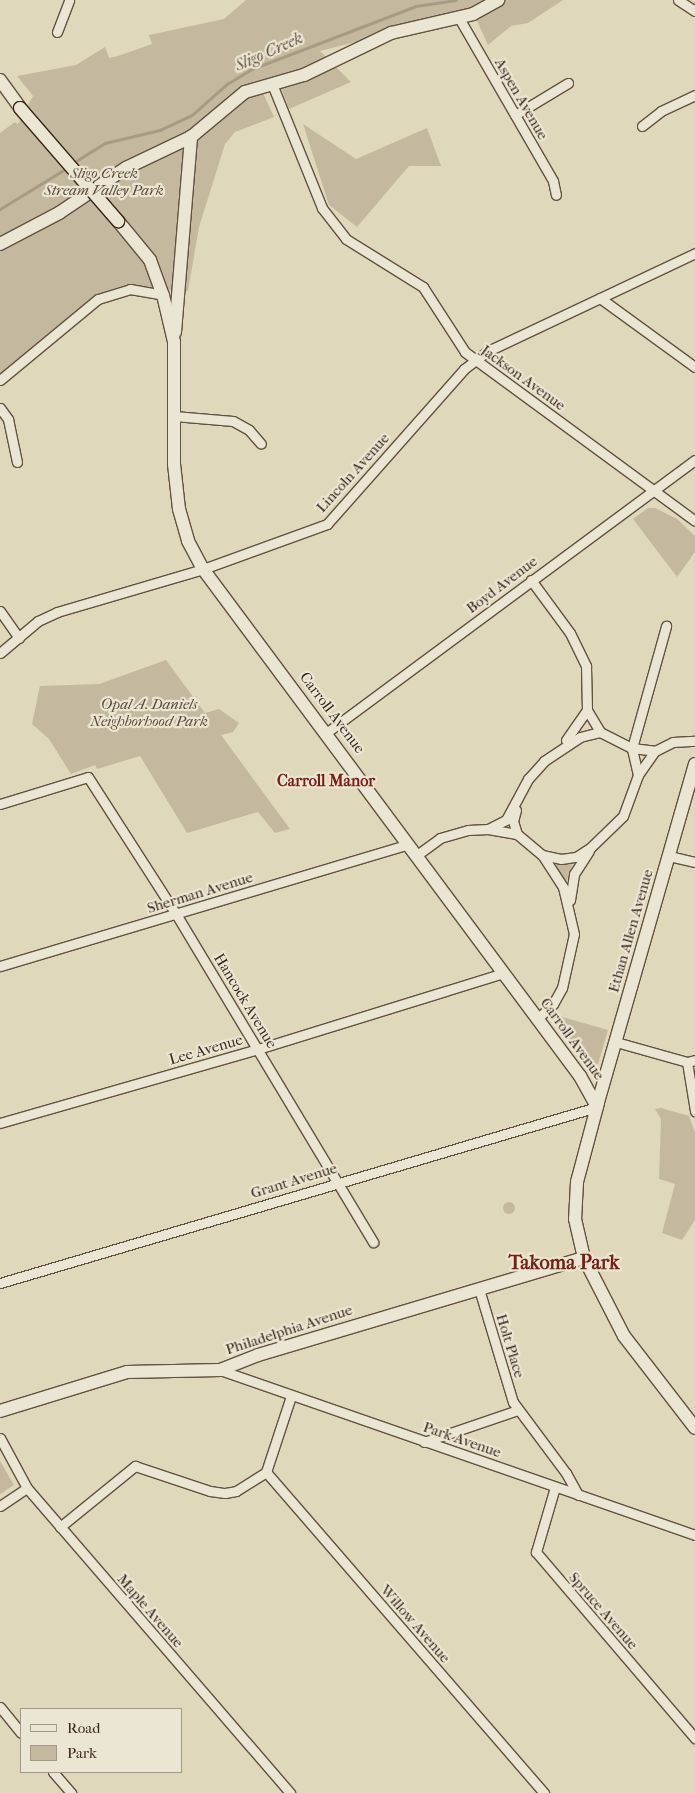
<!DOCTYPE html>
<html>
<head>
<meta charset="utf-8">
<style>
	body { margin:0 }
	#map { position:relative; width:695px; height:1793px; overflow:hidden; background:#e0d8bb; font-family:"IM FELL French Canon",serif }
	div>[style] { position:absolute }
	[style*='--x'] { left:calc(var(--x)*1px); top:calc(var(--y)*1px); width:calc(var(--w)*1px); rotate:calc(var(--a)*1deg) }
	.green>* { inset:0; background:#c4b99f }
	.round { border-radius:50% }
	.stream>* { height:2.5px; margin:-1.25px; padding:0 1.25px; transform-origin:1.25px; border-radius:1.25px; background:#a79b84 }
	.roads { filter:drop-shadow(1px 0 #635141) drop-shadow(-1px 0 #635141) drop-shadow(0 1px #635141) drop-shadow(0 -1px #635141) }
	.street>* { height:9px; margin:-4.5px; padding:0 4.5px; transform-origin:4.5px; border-radius:4.5px; background:#ebe6d3 }
	.secondary>* { height:12px; margin:-6px; padding:0 6px; transform-origin:6px; border-radius:6px; background:#ebe6d3 }
	.bridges { filter:drop-shadow(1px 0 #392418) drop-shadow(-1px 0 #392418) drop-shadow(0 1px #392418) drop-shadow(0 -1px #392418) }
	.secondary-bridge>* { height:12px; margin:-6px; padding:0 6px; transform-origin:6px; border-radius:6px; background:#ebe6d3 }
	span { translate:-50% -50%; white-space:nowrap; text-align:center; line-height:1.15; -webkit-text-stroke:4.5px #ebe6d3; paint-order:stroke }
	.street-label { font-size:15px; color:#392418 }
	.park-label { font-size:15px; color:#5c493a; font-style:italic }
	.water-label { font-size:16px; color:#5a4838; font-style:italic }
	.neighbourhood-label { font-size:16px; color:#7a1f14; font-weight:700 }
	.district-label { font-size:20px; color:#7a1f14; font-weight:700 }
	.legend { position:absolute; left:20px; top:1708px; width:162px; height:65px; box-sizing:border-box; background:#ebe6d3; border:1px solid #a49888; margin:0; padding:6px 9px; list-style:none; font-size:15px; color:#392418 }
	.legend li { display:flex; align-items:center; gap:10px; height:25px }
	.legend b { width:25px; border:1px solid #a49888 }
</style>
</head>
<body>
<div id="map">
	<div class="green">
		<div style="clip-path:polygon(246px 0,563px 0,528px 23px,511px 26px,488px 45px,473px 12px,320px 51px,351px 82px,289px 109px,280px 85px,263px 93px,274px 117px,235px 132px,225px 144px,199px 227px,188px 291px,124px 287px,100px 297px,0 380px,0 133px,15px 122px,18px 124px,33px 96px,17px 76px,76px 65px,105px 47px,109px 58px,118px 56px,152px 44px,149px 35px,224px 19px)"></div>
		<div style="clip-path:polygon(303px 124px,356px 159px,427px 128px,441px 166px,409px 166px,357px 227px,329px 205px)"></div>
		<div style="clip-path:polygon(648px 508px,655px 508px,677px 519px,695px 536px,695px 552px,677px 577px,633px 519px)"></div>
		<div style="clip-path:polygon(166px 660px,205px 713px,219px 709px,239px 723px,233px 732px,221px 735px,290px 829px,275px 833px,258px 812px,187px 833px,140px 756px,97px 769px,95px 765px,71px 774px,49px 739px,32px 724px,40px 686px,99px 684px)"></div>
		<div style="clip-path:polygon(555px 862px,573px 862px,567px 881px,562px 881px)"></div>
		<div style="clip-path:polygon(555px 1015px,608px 1030px,598px 1064px,590px 1064px,575px 1041px,570px 1039px,553px 1018px)"></div>
		<div style="clip-path:polygon(661px 1108px,689px 1116px,695px 1133px,695px 1220px,682px 1240px,662px 1233px,675px 1184px,659px 1179px,661px 1119px,655px 1109px)"></div>
		<div class="round" style="left:503px;top:1202px;width:12px;height:12px"></div>
		<div style="clip-path:polygon(0 1461px,14px 1485px,0 1494px)"></div>
	</div>
	<div class="stream">
		<div style="--x:73;--y:163;--w:38;--a:-32"></div>
		<div style="--x:105;--y:143;--w:57;--a:-13.3"></div>
		<div style="--x:160;--y:130;--w:35;--a:-25"></div>
		<div style="--x:192;--y:115;--w:47;--a:-41.5"></div>
		<div style="--x:227;--y:84;--w:29;--a:-31"></div>
		<div style="--x:252;--y:69;--w:176;--a:-21"></div>
		<div style="--x:416;--y:6;--w:40;--a:-8.5"></div>
		<div style="--x:0;--y:209;--w:79;--a:-31.5"></div>
	</div>
	<div class="roads">
		<div class="street">
			<div style="--x:678;--y:0;--w:20;--a:33"></div>
			<div style="--x:459;--y:18;--w:188;--a:60"></div>
			<div style="--x:553;--y:181;--w:14;--a:78"></div>
			<div style="--x:57;--y:32;--w:34;--a:-69"></div>
			<div style="--x:272;--y:84;--w:134;--a:68"></div>
			<div style="--x:322;--y:208;--w:39;--a:52"></div>
			<div style="--x:346;--y:239;--w:91;--a:31.9"></div>
			<div style="--x:423;--y:287;--w:77;--a:57.1"></div>
			<div style="--x:465;--y:352;--w:285;--a:36.3"></div>
			<div style="--x:515;--y:115;--w:62;--a:-31.1"></div>
			<div style="--x:642;--y:126;--w:24;--a:-38"></div>
			<div style="--x:661;--y:111;--w:38;--a:-25"></div>
			<div style="--x:600;--y:298;--w:117;--a:36"></div>
			<div style="--x:0;--y:380;--w:127;--a:-39.6"></div>
			<div style="--x:98;--y:299;--w:34;--a:-17"></div>
			<div style="--x:130;--y:289;--w:34;--a:10"></div>
			<div style="--x:0;--y:408;--w:14;--a:54"></div>
			<div style="--x:8;--y:419;--w:44;--a:78.2"></div>
			<div style="--x:174;--y:416;--w:59;--a:4.8"></div>
			<div style="--x:233;--y:421;--w:18;--a:29"></div>
			<div style="--x:249;--y:430;--w:18;--a:49"></div>
			<div style="--x:531;--y:580;--w:66;--a:53.7"></div>
			<div style="--x:570;--y:633;--w:37;--a:64"></div>
			<div style="--x:586;--y:666;--w:44;--a:88.7"></div>
			<div style="--x:587;--y:710;--w:26;--a:59"></div>
			<div style="--x:0;--y:611;--w:33;--a:55"></div>
			<div style="--x:0;--y:653;--w:50;--a:-40.1"></div>
			<div style="--x:38;--y:621;--w:21;--a:-25"></div>
			<div style="--x:57;--y:612;--w:152;--a:-16.4"></div>
			<div style="--x:203;--y:569;--w:132;--a:-19.9"></div>
			<div style="--x:327;--y:524;--w:207;--a:-48.5"></div>
			<div style="--x:464;--y:369;--w:30;--a:-37"></div>
			<div style="--x:488;--y:351;--w:229;--a:-25.3"></div>
			<div style="--x:326;--y:733;--w:459;--a:-36.5"></div>
			<div style="--x:566;--y:740;--w:37;--a:-55"></div>
			<div style="--x:638;--y:775;--w:28;--a:-103"></div>
			<div style="--x:632;--y:748;--w:127;--a:-74.4"></div>
			<div style="--x:0;--y:804;--w:92;--a:-17.1"></div>
			<div style="--x:88;--y:777;--w:163;--a:57.3"></div>
			<div style="--x:176;--y:914;--w:383;--a:59"></div>
			<div style="--x:516;--y:810;--w:11;--a:105"></div>
			<div style="--x:513;--y:821;--w:14;--a:73"></div>
			<div style="--x:488;--y:829;--w:20;--a:-27"></div>
			<div style="--x:506;--y:820;--w:47;--a:-61.8"></div>
			<div style="--x:528;--y:779;--w:24;--a:-48"></div>
			<div style="--x:544;--y:761;--w:43;--a:-33.7"></div>
			<div style="--x:580;--y:737;--w:21;--a:-14"></div>
			<div style="--x:600;--y:732;--w:36;--a:27"></div>
			<div style="--x:632;--y:748;--w:23;--a:7"></div>
			<div style="--x:417;--y:855;--w:29;--a:-36"></div>
			<div style="--x:440;--y:838;--w:29;--a:-16"></div>
			<div style="--x:468;--y:830;--w:20;--a:-3"></div>
			<div style="--x:488;--y:829;--w:29;--a:10"></div>
			<div style="--x:517;--y:834;--w:33;--a:40"></div>
			<div style="--x:542;--y:855;--w:19;--a:12"></div>
			<div style="--x:561;--y:859;--w:15;--a:-8"></div>
			<div style="--x:576;--y:857;--w:17;--a:-33"></div>
			<div style="--x:590;--y:848;--w:46;--a:-44.1"></div>
			<div style="--x:623;--y:816;--w:44;--a:-69.9"></div>
			<div style="--x:638;--y:775;--w:29;--a:-55"></div>
			<div style="--x:655;--y:751;--w:20;--a:-27"></div>
			<div style="--x:673;--y:742;--w:22;--a:-3"></div>
			<div style="--x:669;--y:856;--w:27;--a:13"></div>
			<div style="--x:570;--y:900;--w:26;--a:-81"></div>
			<div style="--x:574;--y:874;--w:27;--a:-57"></div>
			<div style="--x:0;--y:966;--w:426;--a:-16.6"></div>
			<div style="--x:537;--y:1019;--w:22;--a:-43"></div>
			<div style="--x:553;--y:1004;--w:18;--a:-61"></div>
			<div style="--x:562;--y:988;--w:55;--a:-77.5"></div>
			<div style="--x:574;--y:934;--w:48;--a:-103.2"></div>
			<div style="--x:563;--y:887;--w:38;--a:-123"></div>
			<div style="--x:616;--y:1042;--w:74;--a:15.7"></div>
			<div style="--x:687;--y:1062;--w:8;--a:-14"></div>
			<div style="--x:687;--y:1062;--w:50;--a:80.7"></div>
			<div style="--x:0;--y:1123;--w:268;--a:-16"></div>
			<div style="--x:258;--y:1049;--w:257;--a:-17.2"></div>
			<div style="--x:0;--y:1283;--w:622;--a:-16.43"></div>
			<div style="--x:479;--y:1289;--w:118;--a:73.3"></div>
			<div style="--x:513;--y:1402;--w:89;--a:53.3"></div>
			<div style="--x:566;--y:1473;--w:25;--a:61"></div>
			<div style="--x:220;--y:1370;--w:503;--a:19.16"></div>
			<div style="--x:0;--y:1438;--w:57;--a:61.6"></div>
			<div style="--x:27;--y:1488;--w:403;--a:49.2"></div>
			<div style="--x:424;--y:1442;--w:99;--a:-18.8"></div>
			<div style="--x:266;--y:1472;--w:425;--a:49.1"></div>
			<div style="--x:555;--y:1487;--w:68;--a:106.3"></div>
			<div style="--x:536;--y:1552;--w:245;--a:49.5"></div>
			<div style="--x:0;--y:1506;--w:32;--a:-34"></div>
			<div style="--x:60;--y:1527;--w:97;--a:-39.1"></div>
			<div style="--x:135;--y:1466;--w:79;--a:18.4"></div>
			<div style="--x:210;--y:1491;--w:15;--a:8"></div>
			<div style="--x:225;--y:1493;--w:11;--a:-10"></div>
			<div style="--x:236;--y:1491;--w:36;--a:-32"></div>
			<div style="--x:266;--y:1472;--w:80;--a:-71.8"></div>
			<div style="--x:0;--y:1707;--w:33;--a:51"></div>
			<div style="--x:53;--y:1772;--w:28;--a:49"></div>
		</div>
		<div class="secondary">
			<div style="--x:0;--y:80;--w:34;--a:54"></div>
			<div style="--x:118;--y:221;--w:50;--a:50.6"></div>
			<div style="--x:150;--y:260;--w:37;--a:70"></div>
			<div style="--x:163;--y:295;--w:48;--a:76.8"></div>
			<div style="--x:174;--y:342;--w:122;--a:90"></div>
			<div style="--x:174;--y:464;--w:45;--a:83.7"></div>
			<div style="--x:179;--y:509;--w:33;--a:74"></div>
			<div style="--x:188;--y:541;--w:32;--a:62"></div>
			<div style="--x:203;--y:569;--w:632;--a:53.37"></div>
			<div style="--x:580;--y:1076;--w:35;--a:61"></div>
			<div style="--x:0;--y:244;--w:67;--a:-27.7"></div>
			<div style="--x:59;--y:213;--w:81;--a:-33.9"></div>
			<div style="--x:126;--y:168;--w:72;--a:-25.5"></div>
			<div style="--x:191;--y:137;--w:70;--a:-39.8"></div>
			<div style="--x:245;--y:92;--w:61;--a:-16.1"></div>
			<div style="--x:304;--y:75;--w:97;--a:-25.8"></div>
			<div style="--x:391;--y:33;--w:84;--a:-13"></div>
			<div style="--x:473;--y:14;--w:29;--a:-29"></div>
			<div style="--x:175;--y:332;--w:196;--a:-85.3"></div>
			<div style="--x:695;--y:764;--w:353;--a:106"></div>
			<div style="--x:598;--y:1103;--w:82;--a:104.9"></div>
			<div style="--x:577;--y:1182;--w:37;--a:93"></div>
			<div style="--x:575;--y:1219;--w:40;--a:77"></div>
			<div style="--x:584;--y:1258;--w:88;--a:62.9"></div>
			<div style="--x:624;--y:1336;--w:116;--a:52.3"></div>
			<div style="--x:0;--y:1411;--w:133;--a:-17.1"></div>
			<div style="--x:127;--y:1372;--w:93;--a:-1.2"></div>
			<div style="--x:220;--y:1370;--w:41;--a:-21.5"></div>
			<div style="--x:258;--y:1355;--w:340;--a:-16.6"></div>
		</div>
	</div>
	<div class="bridges">
		<div class="secondary-bridge">
			<div style="--x:20;--y:108;--w:150;--a:49.1"></div>
		</div>
	</div>
	<div class="street-label">
		<span style="left:521px;top:99px;rotate:60deg">Aspen Avenue</span>
		<span style="left:523px;top:378px;rotate:36deg">Jackson Avenue</span>
		<span style="left:353px;top:473px;rotate:-48deg">Lincoln Avenue</span>
		<span style="left:502px;top:585px;rotate:-37deg">Boyd Avenue</span>
		<span style="left:332px;top:713px;rotate:53deg">Carroll Avenue</span>
		<span style="left:200px;top:893px;rotate:-17deg">Sherman Avenue</span>
		<span style="left:631px;top:931px;rotate:-74deg">Ethan Allen Avenue</span>
		<span style="left:245px;top:1001px;rotate:59deg">Hancock Avenue</span>
		<span style="left:572px;top:1039px;rotate:54deg">Carroll Avenue</span>
		<span style="left:206px;top:1050px;rotate:-16deg">Lee Avenue</span>
		<span style="left:294px;top:1181px;rotate:-17deg">Grant Avenue</span>
		<span style="left:289px;top:1330px;rotate:-18deg">Philadelphia Avenue</span>
		<span style="left:510px;top:1346px;rotate:73deg">Holt Place</span>
		<span style="left:462px;top:1440px;rotate:19deg">Park Avenue</span>
		<span style="left:150px;top:1611px;rotate:49deg">Maple Avenue</span>
		<span style="left:603px;top:1611px;rotate:49deg">Spruce Avenue</span>
		<span style="left:415px;top:1624px;rotate:49deg">Willow Avenue</span>
	</div>
	<div class="park-label">
		<span style="left:104px;top:182px">Sligo Creek<br>Stream Valley Park</span>
		<span style="left:149px;top:713px">Opal A. Daniels<br>Neighborhood Park</span>
	</div>
	<div class="water-label">
		<span style="left:269px;top:52px;rotate:-24deg">Sligo Creek</span>
	</div>
	<div class="neighbourhood-label">
		<span style="left:326px;top:781px">Carroll Manor</span>
	</div>
	<div class="district-label">
		<span style="left:564px;top:1262px">Takoma Park</span>
	</div>
	<ul class="legend">
	<li><b style="height:6px;background:#ebe6d3"></b>Road</li>
	<li><b style="height:14px;background:#c4b99f"></b>Park</li>
	</ul>
</div>
</body>
</html>
